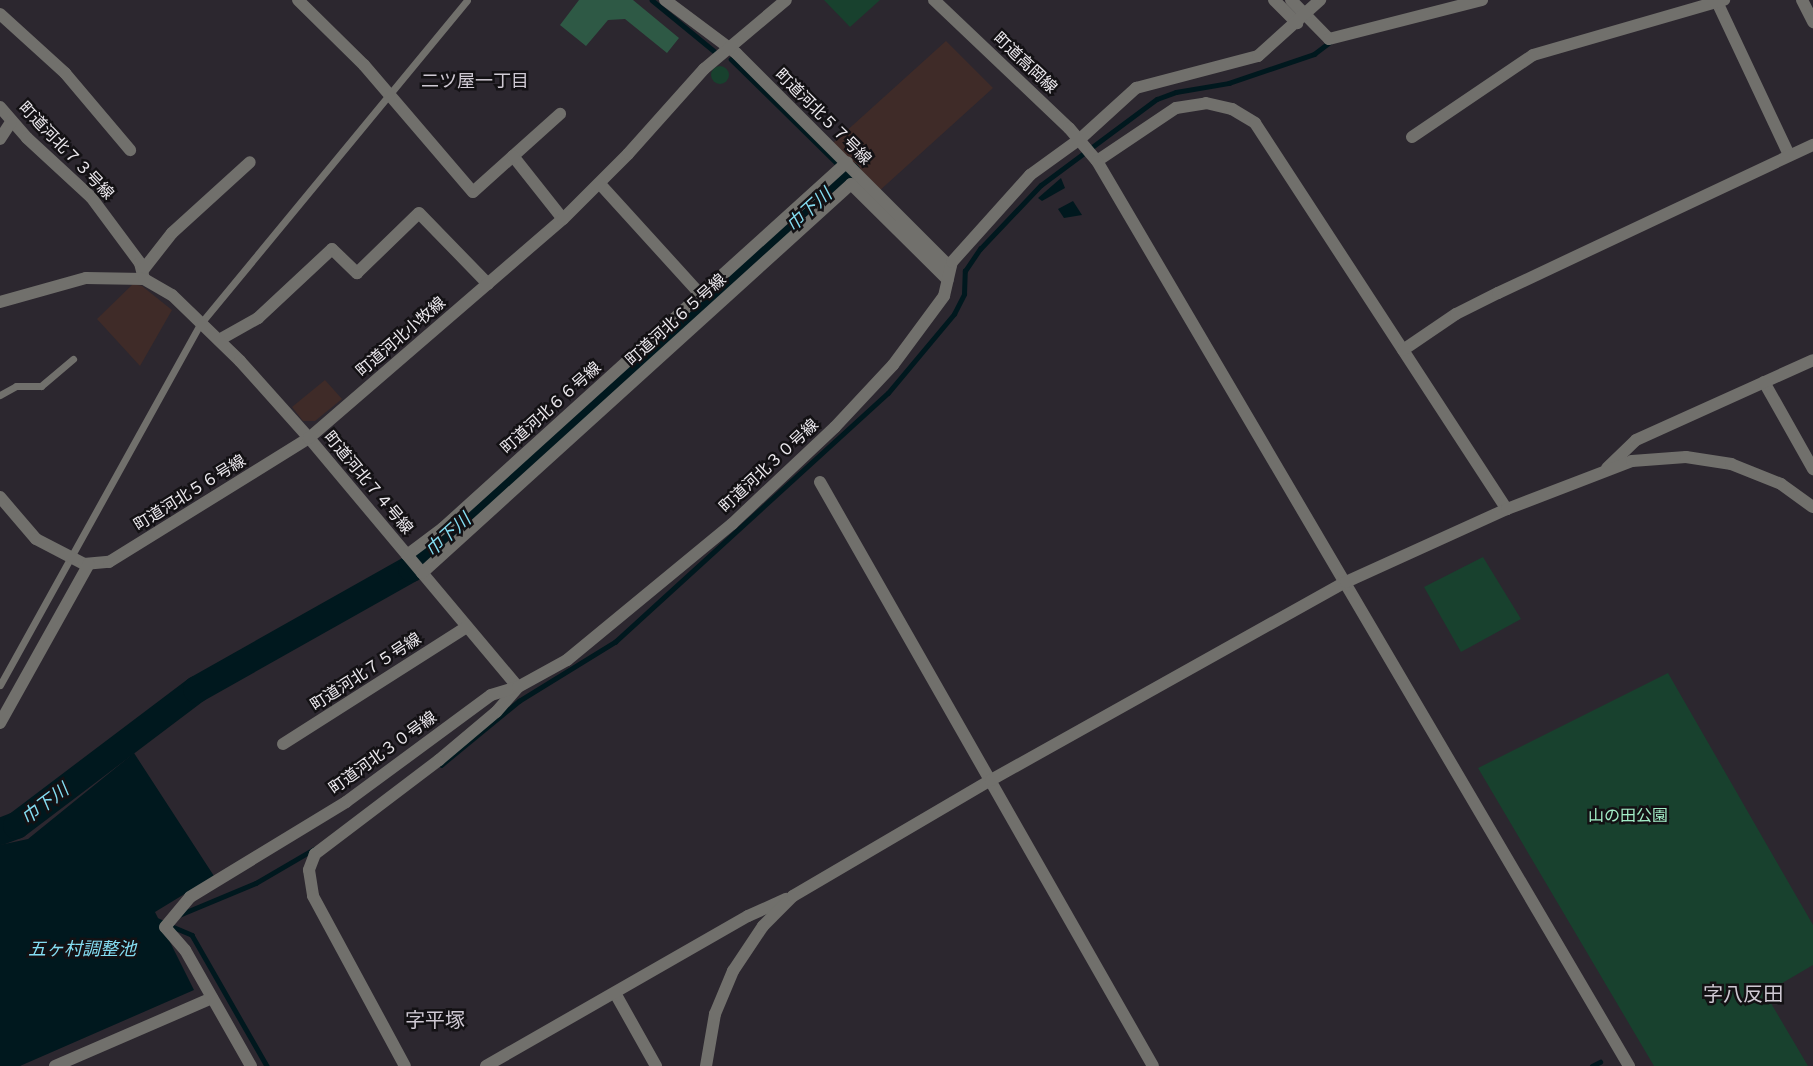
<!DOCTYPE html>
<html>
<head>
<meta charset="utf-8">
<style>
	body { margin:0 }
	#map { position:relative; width:1813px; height:1066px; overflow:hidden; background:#2c272f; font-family:"DejaVu Sans","Noto Sans JP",sans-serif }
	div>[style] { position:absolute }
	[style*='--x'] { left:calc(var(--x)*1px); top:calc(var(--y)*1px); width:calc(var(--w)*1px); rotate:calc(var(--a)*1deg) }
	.commercial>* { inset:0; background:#3f2b28 }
	.green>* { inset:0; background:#18412e }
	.round { border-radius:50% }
	.forest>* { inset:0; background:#2e5945 }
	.water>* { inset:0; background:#00181e }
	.stream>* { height:4.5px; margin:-2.25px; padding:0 2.25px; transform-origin:2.25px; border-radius:2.25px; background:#00181e }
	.river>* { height:27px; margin:-13.5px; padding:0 13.5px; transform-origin:13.5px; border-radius:13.5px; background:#00181e }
	.service>* { height:7px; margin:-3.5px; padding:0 3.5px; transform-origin:3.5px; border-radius:3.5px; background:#71706c }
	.minor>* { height:12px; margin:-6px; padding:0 6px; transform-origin:6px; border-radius:6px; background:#71706c }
	.tertiary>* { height:12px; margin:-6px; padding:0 6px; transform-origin:6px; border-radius:6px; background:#71706c }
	span { translate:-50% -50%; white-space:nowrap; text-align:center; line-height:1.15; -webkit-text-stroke:5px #131114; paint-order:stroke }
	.street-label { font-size:16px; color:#ece9ee }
	.park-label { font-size:16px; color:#a3edc7 }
	.neighbourhood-label { font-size:18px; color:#cfc9d3 }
	.water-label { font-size:18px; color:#84ddf2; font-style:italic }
	.quarter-label { font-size:20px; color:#cfc9d3 }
</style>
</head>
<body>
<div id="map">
	<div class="commercial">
		<div style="clip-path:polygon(946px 41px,993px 88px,878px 192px,832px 144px)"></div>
		<div style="clip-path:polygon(133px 284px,142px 286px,172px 310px,140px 366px,97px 319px)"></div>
		<div style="clip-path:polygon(325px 380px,342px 399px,315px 421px,303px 421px,292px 407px)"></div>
	</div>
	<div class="green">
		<div style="clip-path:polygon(824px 0,880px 0,850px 27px)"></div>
		<div class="round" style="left:711px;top:66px;width:18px;height:18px"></div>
		<div style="clip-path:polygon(1483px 557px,1521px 619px,1461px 652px,1424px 587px)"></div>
		<div style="clip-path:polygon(1668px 673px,1813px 925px,1813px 965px,1765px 993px,1808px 1066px,1654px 1066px,1478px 768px)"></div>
	</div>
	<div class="forest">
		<div style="clip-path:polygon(579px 0,633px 0,679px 38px,667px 53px,625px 19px,608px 20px,586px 46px,560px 25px)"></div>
	</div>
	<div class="water">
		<div style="clip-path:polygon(1061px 178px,1065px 188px,1042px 201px,1038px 198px)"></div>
		<div style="clip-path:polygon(1073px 201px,1082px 215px,1064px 218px,1058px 209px)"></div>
		<div style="clip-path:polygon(134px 753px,214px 876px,155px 912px,194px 990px,20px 1066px,0 1066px,0 845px,28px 839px)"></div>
	</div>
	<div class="stream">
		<div style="--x:652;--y:0;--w:80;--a:39.4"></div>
		<div style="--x:731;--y:59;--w:151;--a:44.5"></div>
		<div style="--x:843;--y:170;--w:6;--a:39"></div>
		<div style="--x:441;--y:765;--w:101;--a:-39.4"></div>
		<div style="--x:519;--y:701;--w:113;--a:-31.6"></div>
		<div style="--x:615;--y:642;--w:369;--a:-42.4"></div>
		<div style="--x:888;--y:393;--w:103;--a:-50.1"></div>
		<div style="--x:954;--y:314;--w:22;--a:-63"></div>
		<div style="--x:964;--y:294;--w:23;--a:-88"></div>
		<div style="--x:965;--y:271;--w:27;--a:-56"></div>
		<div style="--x:980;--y:249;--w:88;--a:-46.4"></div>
		<div style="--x:1041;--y:185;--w:144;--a:-36.6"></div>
		<div style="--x:1157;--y:99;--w:20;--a:-20"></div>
		<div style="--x:1176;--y:92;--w:54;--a:-9.6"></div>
		<div style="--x:1229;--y:83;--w:90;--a:-18.8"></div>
		<div style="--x:1314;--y:54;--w:21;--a:-37"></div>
		<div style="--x:179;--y:915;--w:83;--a:-22.6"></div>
		<div style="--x:256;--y:883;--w:67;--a:-30.4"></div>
		<div style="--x:157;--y:920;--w:38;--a:23"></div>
		<div style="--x:192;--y:935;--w:151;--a:60.2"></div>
		<div style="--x:1592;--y:1066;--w:9;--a:-27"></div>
	</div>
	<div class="river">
		<div style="--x:0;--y:831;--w:17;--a:-21"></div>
		<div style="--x:16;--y:825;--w:226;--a:-37.1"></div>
		<div style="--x:196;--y:689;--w:247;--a:-29.4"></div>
		<div style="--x:411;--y:568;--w:588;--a:-42.04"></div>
	</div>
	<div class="service">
		<div style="--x:0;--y:395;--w:18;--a:-29"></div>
		<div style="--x:16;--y:386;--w:25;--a:0"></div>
		<div style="--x:41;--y:386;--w:42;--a:-40.2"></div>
		<div style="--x:0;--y:685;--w:414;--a:-61"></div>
		<div style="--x:201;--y:323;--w:418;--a:-50.5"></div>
	</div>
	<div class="minor">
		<div style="--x:298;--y:0;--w:93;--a:44.6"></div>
		<div style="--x:364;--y:65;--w:167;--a:49.4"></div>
		<div style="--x:473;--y:192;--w:117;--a:-41.9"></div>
		<div style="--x:665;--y:0;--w:89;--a:36.7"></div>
		<div style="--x:736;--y:53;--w:303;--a:45"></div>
		<div style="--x:1274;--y:0;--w:33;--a:45"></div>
		<div style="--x:1291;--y:0;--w:54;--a:45.7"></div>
		<div style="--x:1329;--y:39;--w:158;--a:-14.3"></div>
		<div style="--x:1802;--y:0;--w:25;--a:63"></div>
		<div style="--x:1718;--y:4;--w:167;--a:64.8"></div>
		<div style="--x:0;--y:14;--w:88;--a:42.2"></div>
		<div style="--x:65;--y:73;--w:101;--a:49.8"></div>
		<div style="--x:0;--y:107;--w:41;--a:48.9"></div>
		<div style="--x:27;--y:138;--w:87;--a:42.7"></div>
		<div style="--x:91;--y:197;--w:82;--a:53.4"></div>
		<div style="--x:140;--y:263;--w:16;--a:76"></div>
		<div style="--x:1412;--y:137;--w:146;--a:-34.1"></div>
		<div style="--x:1533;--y:55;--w:199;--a:-16.1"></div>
		<div style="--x:0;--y:139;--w:20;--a:-57"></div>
		<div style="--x:513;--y:156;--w:80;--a:51.6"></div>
		<div style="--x:1097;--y:161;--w:95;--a:-33.9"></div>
		<div style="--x:1176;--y:108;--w:30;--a:-9"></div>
		<div style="--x:1206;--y:103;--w:27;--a:13"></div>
		<div style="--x:1232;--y:109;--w:27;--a:31"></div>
		<div style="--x:1255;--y:123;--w:461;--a:56.9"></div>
		<div style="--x:600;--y:184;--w:150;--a:47.7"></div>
		<div style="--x:143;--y:270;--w:47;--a:-51.9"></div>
		<div style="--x:172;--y:233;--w:105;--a:-42.3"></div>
		<div style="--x:219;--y:340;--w:45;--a:-29.4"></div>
		<div style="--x:258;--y:318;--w:101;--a:-43"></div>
		<div style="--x:332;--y:249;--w:35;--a:44"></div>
		<div style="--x:357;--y:273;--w:86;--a:-44.1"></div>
		<div style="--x:419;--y:213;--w:99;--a:45.8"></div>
		<div style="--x:1403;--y:350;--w:64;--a:-34.2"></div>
		<div style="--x:1456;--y:314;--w:47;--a:-26.6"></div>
		<div style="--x:1498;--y:293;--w:348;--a:-25.2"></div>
		<div style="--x:1764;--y:382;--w:100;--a:60.6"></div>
		<div style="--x:1607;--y:468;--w:40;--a:-44"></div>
		<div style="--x:1636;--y:440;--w:194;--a:-24.3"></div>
		<div style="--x:0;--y:497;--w:55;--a:49.4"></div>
		<div style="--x:36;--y:539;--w:54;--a:27.5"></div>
		<div style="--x:84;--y:564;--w:25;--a:-5"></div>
		<div style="--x:109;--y:562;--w:235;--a:-31.8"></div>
		<div style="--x:309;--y:438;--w:325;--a:50"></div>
		<div style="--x:518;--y:687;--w:33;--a:131"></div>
		<div style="--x:496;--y:712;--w:75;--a:139.9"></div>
		<div style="--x:439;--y:760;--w:156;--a:142.8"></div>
		<div style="--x:315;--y:854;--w:17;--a:111"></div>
		<div style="--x:309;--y:870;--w:26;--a:81"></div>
		<div style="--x:313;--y:896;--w:193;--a:61.6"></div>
		<div style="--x:407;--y:555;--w:45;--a:-36.9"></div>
		<div style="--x:443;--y:528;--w:545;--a:-42.17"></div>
		<div style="--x:422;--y:573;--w:579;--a:-42.2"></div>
		<div style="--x:851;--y:184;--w:136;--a:44.7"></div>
		<div style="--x:0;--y:723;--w:182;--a:-60.8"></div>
		<div style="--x:283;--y:744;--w:218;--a:-32.5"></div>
		<div style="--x:615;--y:993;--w:84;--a:60.7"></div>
		<div style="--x:55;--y:1066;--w:171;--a:-23.4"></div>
		<div style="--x:251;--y:1066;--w:133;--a:-119.6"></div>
		<div style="--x:185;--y:950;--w:30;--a:-131"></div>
		<div style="--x:165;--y:927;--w:39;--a:-50"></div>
		<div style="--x:190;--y:897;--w:183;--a:-31.3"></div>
		<div style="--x:346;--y:802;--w:180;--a:-36.4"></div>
		<div style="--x:491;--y:695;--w:28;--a:-17"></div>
		<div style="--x:518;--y:687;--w:56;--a:-28.9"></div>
		<div style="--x:567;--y:660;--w:214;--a:-39.5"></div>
		<div style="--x:732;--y:524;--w:141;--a:-43.3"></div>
		<div style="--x:835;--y:427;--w:85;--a:-46.9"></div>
		<div style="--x:893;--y:365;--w:86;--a:-53.5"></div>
		<div style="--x:944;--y:296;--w:35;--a:-77"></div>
		<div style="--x:952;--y:262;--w:117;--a:-48.1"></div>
		<div style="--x:1030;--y:175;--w:62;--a:-35.8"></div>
		<div style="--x:1080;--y:139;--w:76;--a:-42.3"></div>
		<div style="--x:1136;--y:88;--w:126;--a:-14.7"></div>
		<div style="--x:1258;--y:56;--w:84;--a:-42.1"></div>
	</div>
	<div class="tertiary">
		<div style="--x:934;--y:0;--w:186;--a:43.5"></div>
		<div style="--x:1069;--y:128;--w:43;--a:49.7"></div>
		<div style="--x:1097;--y:161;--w:1050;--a:59.55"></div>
		<div style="--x:0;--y:302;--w:89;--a:-15.6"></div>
		<div style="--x:86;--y:278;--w:58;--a:1"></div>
		<div style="--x:144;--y:279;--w:32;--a:30"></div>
		<div style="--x:172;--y:295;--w:95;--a:44.1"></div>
		<div style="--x:240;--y:361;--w:103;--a:48.1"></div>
		<div style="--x:309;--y:438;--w:335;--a:-40.8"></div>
		<div style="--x:563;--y:219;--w:92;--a:-45"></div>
		<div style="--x:628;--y:154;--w:114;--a:-48.2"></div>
		<div style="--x:704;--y:69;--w:107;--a:-40.1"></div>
		<div style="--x:820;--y:482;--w:672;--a:60.31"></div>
		<div style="--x:486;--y:1066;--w:302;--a:-29.8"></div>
		<div style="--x:748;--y:916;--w:42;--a:-24.1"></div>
		<div style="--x:706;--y:1066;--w:53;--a:-80.2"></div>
		<div style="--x:715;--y:1014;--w:47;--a:-67.3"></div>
		<div style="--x:733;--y:971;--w:54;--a:-56.3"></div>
		<div style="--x:763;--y:926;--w:42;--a:-45"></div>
		<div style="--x:793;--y:896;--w:229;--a:-30.4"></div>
		<div style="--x:991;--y:780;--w:406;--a:-29.2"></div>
		<div style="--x:1346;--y:582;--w:177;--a:-24.4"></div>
		<div style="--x:1507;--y:509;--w:134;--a:-21"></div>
		<div style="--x:1632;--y:461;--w:54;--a:-4.2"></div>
		<div style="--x:1686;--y:457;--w:46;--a:8.8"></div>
		<div style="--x:1731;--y:464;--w:54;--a:21.8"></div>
		<div style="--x:1781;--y:484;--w:39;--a:36"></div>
	</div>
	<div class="street-label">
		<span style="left:1025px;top:63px;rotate:43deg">町道高岡線</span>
		<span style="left:823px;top:117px;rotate:45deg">町道河北５７号線</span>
		<span style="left:66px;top:151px;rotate:46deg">町道河北７３号線</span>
		<span style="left:676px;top:320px;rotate:-42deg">町道河北６５号線</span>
		<span style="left:401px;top:337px;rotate:-41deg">町道河北小牧線</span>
		<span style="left:551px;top:408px;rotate:-42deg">町道河北６６号線</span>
		<span style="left:769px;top:466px;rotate:-43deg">町道河北３０号線</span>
		<span style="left:368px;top:483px;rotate:50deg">町道河北７４号線</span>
		<span style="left:190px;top:493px;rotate:-32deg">町道河北５６号線</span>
		<span style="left:366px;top:672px;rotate:-33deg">町道河北７５号線</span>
		<span style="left:383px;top:753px;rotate:-36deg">町道河北３０号線</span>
	</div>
	<div class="park-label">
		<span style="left:1628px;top:816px">山の田公園</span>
	</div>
	<div class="neighbourhood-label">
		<span style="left:475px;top:81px">二ツ屋一丁目</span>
	</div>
	<div class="water-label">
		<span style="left:809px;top:210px;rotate:-42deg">巾下川</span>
		<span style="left:448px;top:535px;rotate:-42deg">巾下川</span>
		<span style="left:45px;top:804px;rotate:-37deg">巾下川</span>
		<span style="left:82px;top:949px">五ヶ村調整池</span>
	</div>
	<div class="quarter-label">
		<span style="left:1743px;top:994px">字八反田</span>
		<span style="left:435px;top:1020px">字平塚</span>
	</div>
</div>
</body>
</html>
